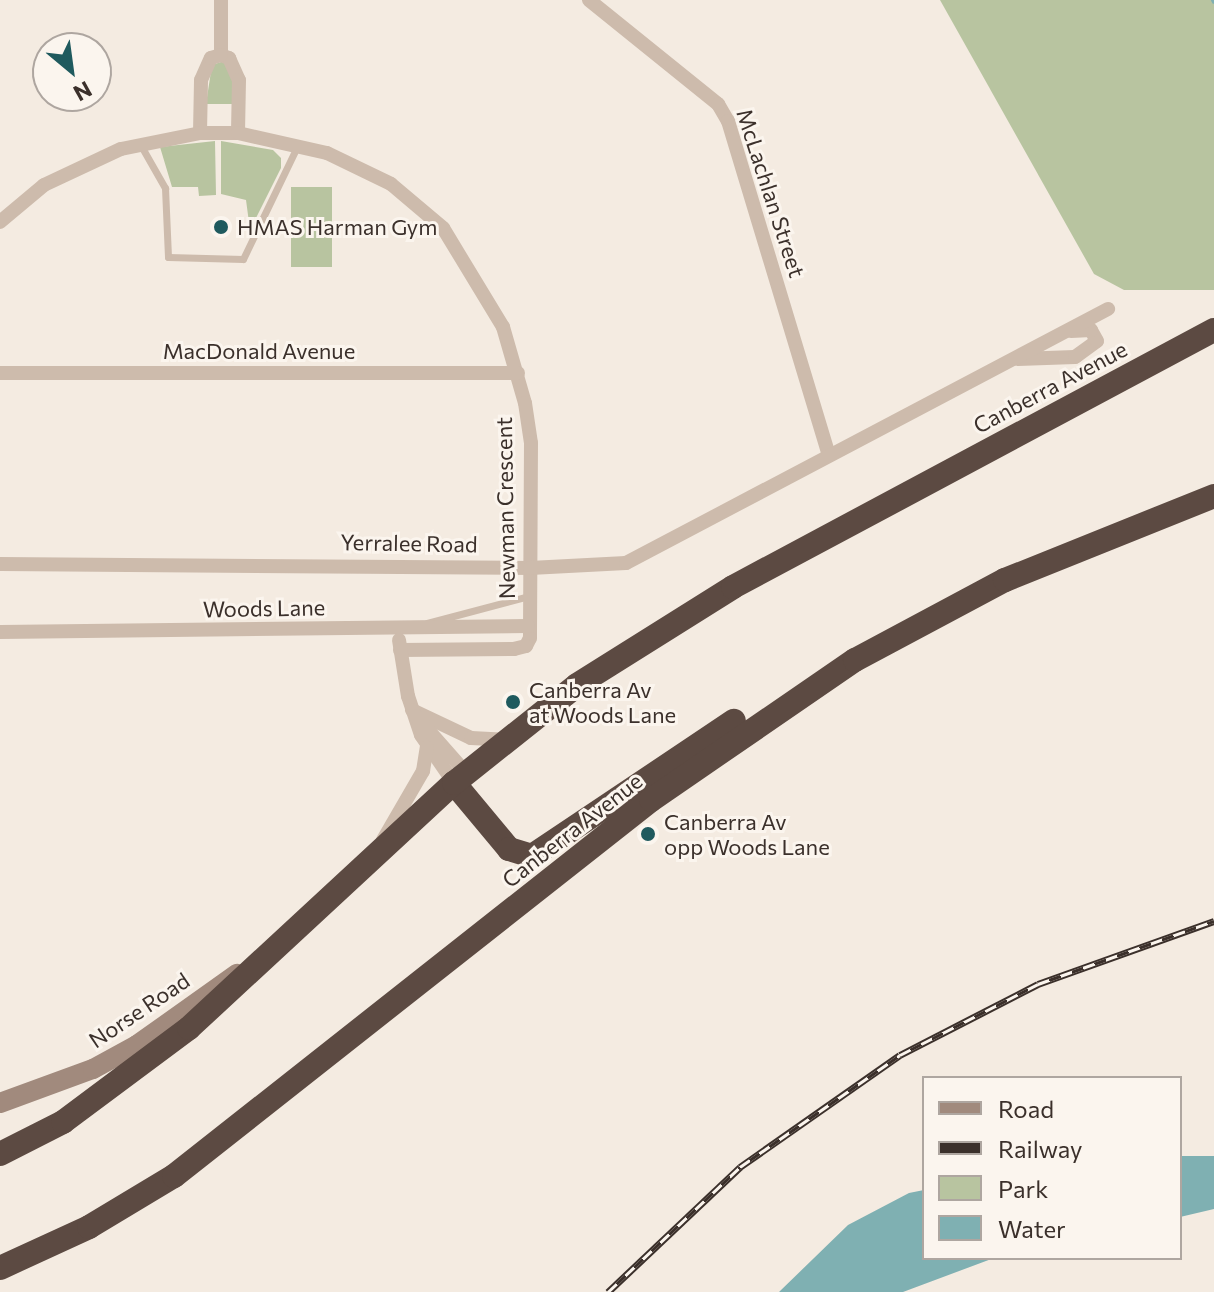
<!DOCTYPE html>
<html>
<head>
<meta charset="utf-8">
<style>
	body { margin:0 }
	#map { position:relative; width:1214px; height:1292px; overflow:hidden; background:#f4ebe1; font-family:Commissioner,sans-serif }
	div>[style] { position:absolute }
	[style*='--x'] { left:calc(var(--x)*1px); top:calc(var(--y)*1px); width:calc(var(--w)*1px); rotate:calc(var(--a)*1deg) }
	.green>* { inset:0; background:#b8c4a0 }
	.water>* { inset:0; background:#7fb0b2 }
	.stream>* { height:4px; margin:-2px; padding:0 2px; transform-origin:2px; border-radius:2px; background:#7fb0b2 }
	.lane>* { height:7px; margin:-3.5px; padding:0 3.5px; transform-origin:3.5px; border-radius:3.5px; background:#cdbbac }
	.street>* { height:14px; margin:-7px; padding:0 7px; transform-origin:7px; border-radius:7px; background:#cdbbac }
	.secondary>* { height:20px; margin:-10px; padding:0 10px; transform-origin:10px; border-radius:10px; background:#a18a7d }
	.highway>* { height:24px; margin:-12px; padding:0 12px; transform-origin:12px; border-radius:12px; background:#5c4a42 }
	.rail>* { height:7px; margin-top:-3.5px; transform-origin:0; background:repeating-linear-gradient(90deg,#fbf5ee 0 12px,#3b302b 0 24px); box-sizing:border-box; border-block:2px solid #3b302b }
	.dots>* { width:22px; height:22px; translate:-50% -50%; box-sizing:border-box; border:4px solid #fbf5ee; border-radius:50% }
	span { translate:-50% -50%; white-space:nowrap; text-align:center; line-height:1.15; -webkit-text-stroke:6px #fbf5ee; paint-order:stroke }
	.street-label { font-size:22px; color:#3b302b }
	.poi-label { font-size:22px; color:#3b302b }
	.left { translate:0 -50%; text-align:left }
	.legend { position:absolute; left:922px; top:1076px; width:260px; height:184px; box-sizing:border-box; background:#fbf5ee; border:2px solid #aea6a0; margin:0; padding:10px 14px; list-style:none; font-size:24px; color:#3b302b }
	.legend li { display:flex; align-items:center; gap:16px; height:40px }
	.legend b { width:40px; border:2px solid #aea6a0 }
	.north { position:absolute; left:32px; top:32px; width:80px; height:80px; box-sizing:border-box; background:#fbf5ee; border:2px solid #aea6a0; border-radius:50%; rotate:151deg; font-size:22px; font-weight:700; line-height:32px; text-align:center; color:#3b302b }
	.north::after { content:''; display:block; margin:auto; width:28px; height:36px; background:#1f5a5e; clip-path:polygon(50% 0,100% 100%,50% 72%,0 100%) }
</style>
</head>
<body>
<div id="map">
	<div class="green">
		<div style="clip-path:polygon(940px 0,1214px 0,1214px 290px,1124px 290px,1094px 274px)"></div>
		<div style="clip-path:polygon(224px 61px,233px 77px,233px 104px,206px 104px,212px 65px)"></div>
		<div style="clip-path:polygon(215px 141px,216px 195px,199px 196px,198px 187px,172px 187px,160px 147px)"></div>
		<div style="clip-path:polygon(221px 141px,273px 150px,281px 158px,281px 168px,250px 230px,246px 200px,221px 194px)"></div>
		<div style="clip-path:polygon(291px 187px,332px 187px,332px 267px,291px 267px)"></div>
	</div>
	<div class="water">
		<div style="clip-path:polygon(1180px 1156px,1214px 1156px,1214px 1209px,1180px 1217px)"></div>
		<div style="clip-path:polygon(924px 1190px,924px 1258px,994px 1258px,903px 1292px,779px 1292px,848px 1225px,909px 1193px)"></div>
	</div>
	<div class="stream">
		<div style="--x:1213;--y:0;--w:2;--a:63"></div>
	</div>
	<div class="lane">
		<div style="--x:140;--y:144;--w:51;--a:60.4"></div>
		<div style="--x:165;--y:188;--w:69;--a:87.5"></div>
		<div style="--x:168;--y:257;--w:75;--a:1.5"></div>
		<div style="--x:243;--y:259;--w:124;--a:-64.3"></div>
		<div style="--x:427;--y:623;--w:106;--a:-14.8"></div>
	</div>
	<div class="street">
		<div style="--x:221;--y:0;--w:55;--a:90"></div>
		<div style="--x:589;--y:0;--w:166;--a:38.9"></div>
		<div style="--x:718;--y:104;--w:20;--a:60"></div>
		<div style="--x:728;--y:121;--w:349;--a:73.2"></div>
		<div style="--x:221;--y:55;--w:9;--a:21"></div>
		<div style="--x:229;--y:58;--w:24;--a:66"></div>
		<div style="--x:239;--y:80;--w:53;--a:91.1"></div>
		<div style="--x:200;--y:133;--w:53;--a:-88.9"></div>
		<div style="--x:201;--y:80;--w:24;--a:-66"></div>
		<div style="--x:211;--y:58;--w:10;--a:-17"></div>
		<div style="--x:0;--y:222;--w:57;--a:-40.1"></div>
		<div style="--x:44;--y:185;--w:85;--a:-25.1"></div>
		<div style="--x:121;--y:149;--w:81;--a:-11.4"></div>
		<div style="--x:200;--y:133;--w:38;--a:0"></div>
		<div style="--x:238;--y:133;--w:91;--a:12.7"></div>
		<div style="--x:327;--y:153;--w:71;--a:25.8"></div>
		<div style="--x:391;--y:184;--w:68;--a:40.2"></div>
		<div style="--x:443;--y:228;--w:116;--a:58.8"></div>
		<div style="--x:503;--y:327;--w:79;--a:73.9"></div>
		<div style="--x:525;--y:403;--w:40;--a:81.5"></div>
		<div style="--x:531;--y:443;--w:195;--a:90.3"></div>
		<div style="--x:530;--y:638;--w:9;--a:117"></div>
		<div style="--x:526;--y:646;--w:12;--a:166"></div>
		<div style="--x:514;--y:649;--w:114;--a:179.5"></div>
		<div style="--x:1018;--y:359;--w:57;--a:-2"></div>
		<div style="--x:1075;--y:357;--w:27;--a:-36"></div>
		<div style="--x:1097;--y:341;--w:13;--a:-119"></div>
		<div style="--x:1091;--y:330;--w:20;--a:177"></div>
		<div style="--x:0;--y:373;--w:518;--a:0"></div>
		<div style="--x:0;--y:564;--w:530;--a:0.43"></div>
		<div style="--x:530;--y:568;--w:96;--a:-3"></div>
		<div style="--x:626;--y:563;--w:545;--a:-27.79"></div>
		<div style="--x:0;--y:632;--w:528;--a:-0.65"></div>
		<div style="--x:399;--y:640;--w:57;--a:80.9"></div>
		<div style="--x:408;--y:696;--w:41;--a:71.6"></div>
		<div style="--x:421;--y:735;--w:58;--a:55.5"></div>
		<div style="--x:412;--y:710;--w:65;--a:25.4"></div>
		<div style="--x:471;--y:738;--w:34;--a:3"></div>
		<div style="--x:416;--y:716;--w:76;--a:48.7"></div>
		<div style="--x:383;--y:840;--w:80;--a:-59.9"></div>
		<div style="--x:423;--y:771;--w:24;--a:-81"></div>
	</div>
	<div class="secondary">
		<div style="--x:0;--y:1103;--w:99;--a:-20.1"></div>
		<div style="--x:93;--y:1069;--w:50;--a:-28.6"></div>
		<div style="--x:137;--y:1045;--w:123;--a:-35.4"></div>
	</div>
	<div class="highway">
		<div style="--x:454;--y:783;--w:86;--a:50.2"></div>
		<div style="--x:509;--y:849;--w:24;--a:17"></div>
		<div style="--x:532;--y:856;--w:243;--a:-33.8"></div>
		<div style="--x:0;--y:1154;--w:71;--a:-26.9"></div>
		<div style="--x:63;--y:1122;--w:157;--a:-36.7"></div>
		<div style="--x:189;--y:1028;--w:361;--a:-42.8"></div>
		<div style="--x:454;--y:783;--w:157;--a:-38.5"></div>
		<div style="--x:577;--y:685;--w:184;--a:-32.1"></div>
		<div style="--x:733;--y:587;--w:545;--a:-28.12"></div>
		<div style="--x:0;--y:1268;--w:98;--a:-24.7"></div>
		<div style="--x:89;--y:1227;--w:99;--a:-31"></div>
		<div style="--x:174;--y:1176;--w:607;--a:-38.25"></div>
		<div style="--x:651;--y:800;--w:247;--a:-34.5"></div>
		<div style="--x:855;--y:660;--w:170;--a:-28.1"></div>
		<div style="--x:1005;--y:580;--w:225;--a:-21.9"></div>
	</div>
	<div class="rail">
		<div style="--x:608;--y:1292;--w:182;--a:-43.4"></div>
		<div style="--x:740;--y:1167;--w:195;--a:-35"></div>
		<div style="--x:900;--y:1055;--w:155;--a:-27.2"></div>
		<div style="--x:1038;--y:984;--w:187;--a:-19.7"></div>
	</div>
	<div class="dots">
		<div style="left:221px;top:227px;background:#1f5a5e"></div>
		<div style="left:513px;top:702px;background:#1f5a5e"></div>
		<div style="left:648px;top:834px;background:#1f5a5e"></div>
	</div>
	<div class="street-label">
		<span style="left:771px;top:193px;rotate:72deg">McLachlan Street</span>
		<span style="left:259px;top:351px">MacDonald Avenue</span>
		<span style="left:1050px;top:387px;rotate:-28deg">Canberra Avenue</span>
		<span style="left:505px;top:508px;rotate:-91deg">Newman Crescent</span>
		<span style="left:409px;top:543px;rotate:1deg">Yerralee Road</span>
		<span style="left:264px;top:608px;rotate:-1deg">Woods Lane</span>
		<span style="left:572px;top:830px;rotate:-38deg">Canberra Avenue</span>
		<span style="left:139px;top:1010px;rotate:-34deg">Norse Road</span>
	</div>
	<div class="poi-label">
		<span class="left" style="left:237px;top:227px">HMAS Harman Gym</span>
		<span class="left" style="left:529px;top:702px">Canberra Av<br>at Woods Lane</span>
		<span class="left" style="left:664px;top:834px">Canberra Av<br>opp Woods Lane</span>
	</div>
	<ul class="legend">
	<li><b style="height:10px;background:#a18a7d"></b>Road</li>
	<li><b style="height:10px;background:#3b302b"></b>Railway</li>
	<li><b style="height:22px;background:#b8c4a0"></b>Park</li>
	<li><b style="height:22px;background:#7fb0b2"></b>Water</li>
	</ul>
	<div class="north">N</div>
</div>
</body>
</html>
